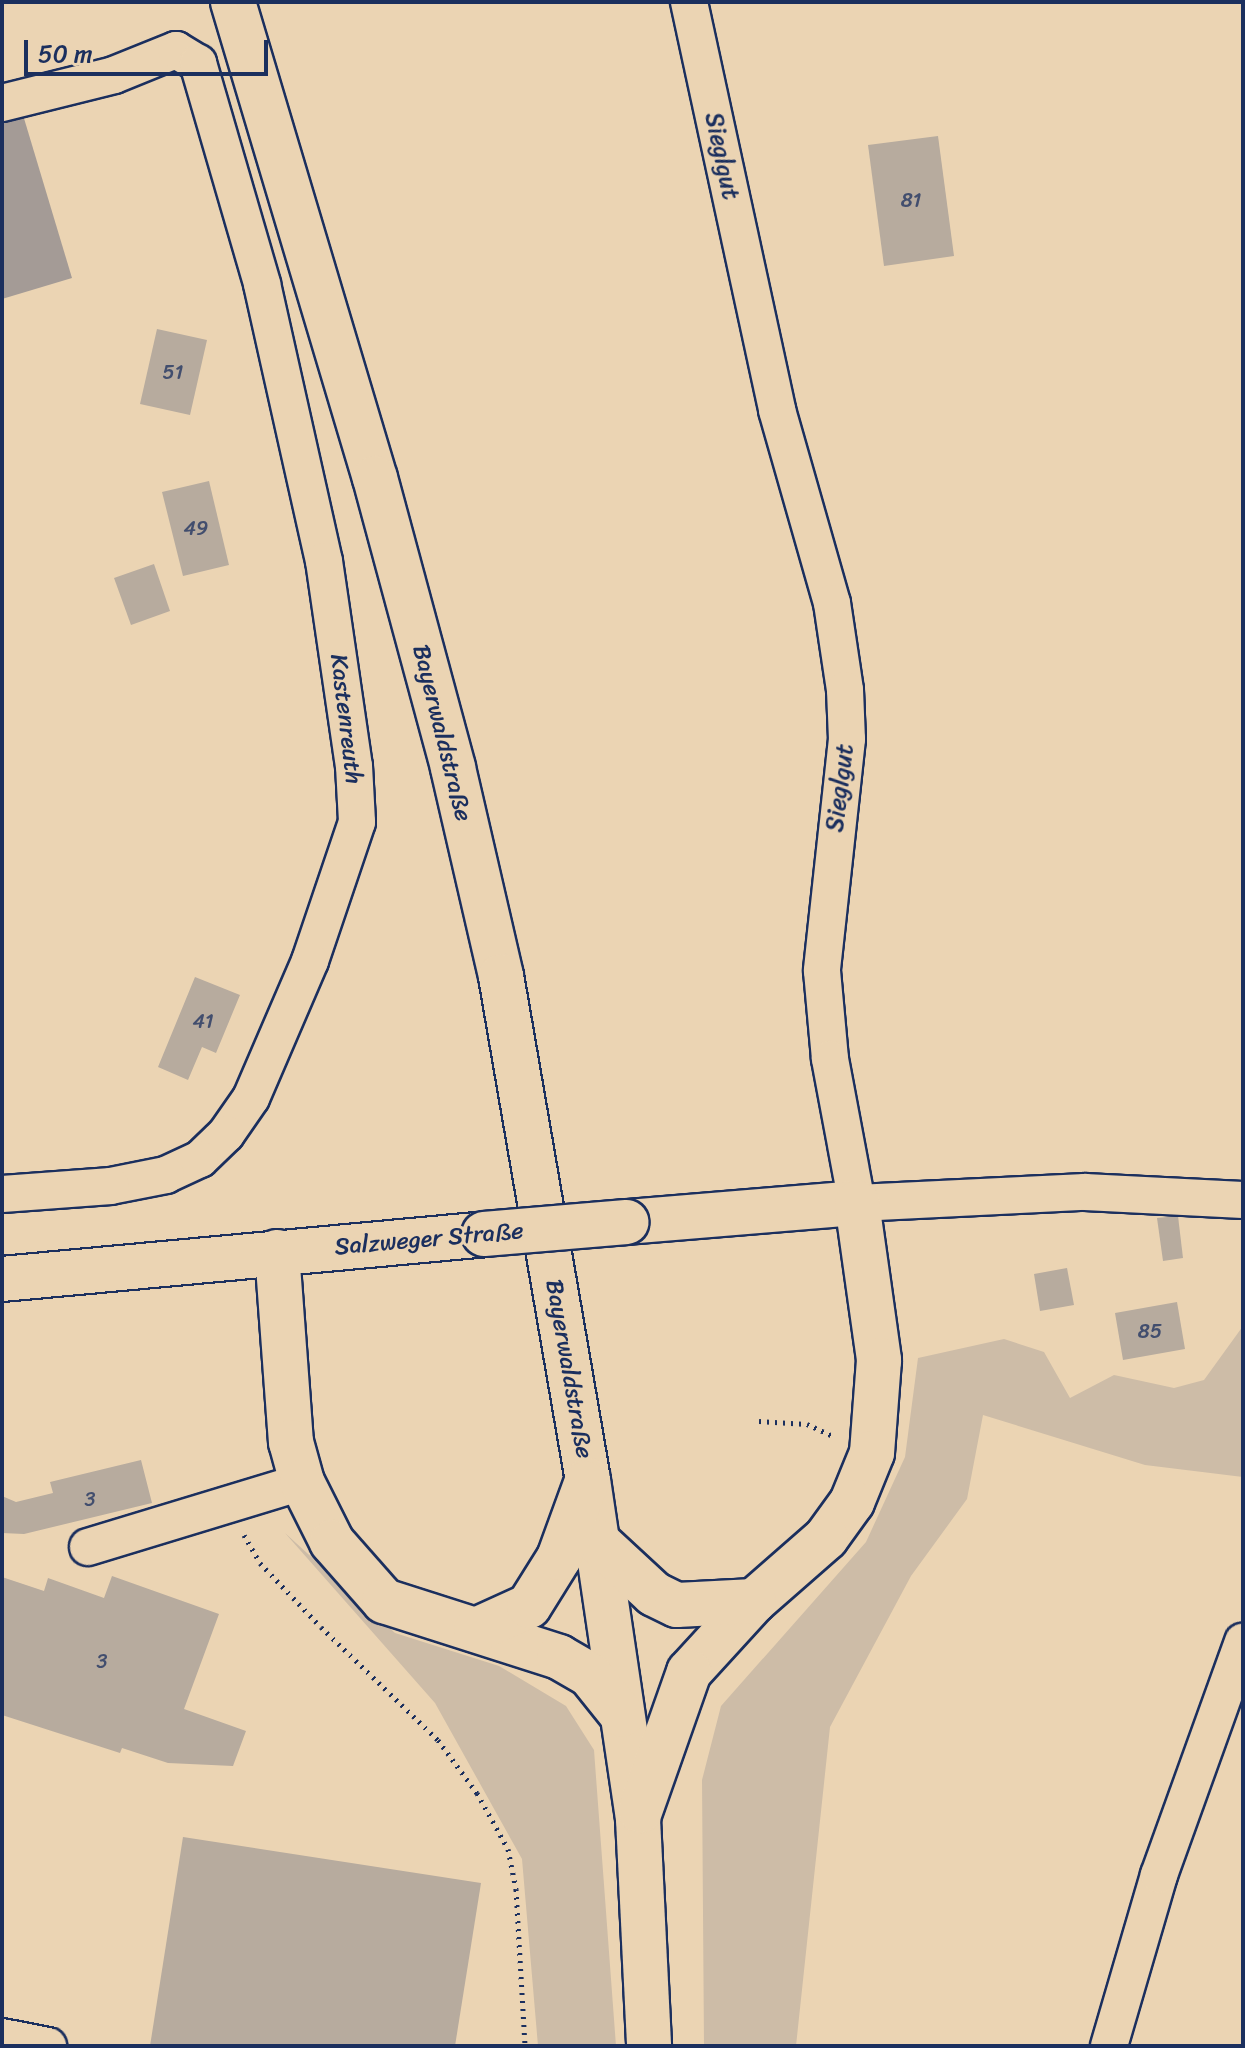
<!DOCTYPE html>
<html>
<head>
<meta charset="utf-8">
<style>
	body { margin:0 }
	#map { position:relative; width:1245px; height:2048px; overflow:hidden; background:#ebd4b3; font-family:Sriracha,sans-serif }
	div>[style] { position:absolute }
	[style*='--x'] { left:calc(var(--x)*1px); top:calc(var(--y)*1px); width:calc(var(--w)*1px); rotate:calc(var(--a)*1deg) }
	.green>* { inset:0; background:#cdbca7 }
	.water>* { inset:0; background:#a49b96 }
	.building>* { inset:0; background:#b7ab9e }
	.path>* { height:5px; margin-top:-2.5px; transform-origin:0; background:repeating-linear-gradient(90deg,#1b2f5e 0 2px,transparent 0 8px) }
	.roads { filter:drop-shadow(2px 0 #1b2f5e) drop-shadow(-2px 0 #1b2f5e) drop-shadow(0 2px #1b2f5e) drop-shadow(0 -2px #1b2f5e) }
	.minor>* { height:36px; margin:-18px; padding:0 18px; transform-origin:18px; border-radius:18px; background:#ebd4b3 }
	.major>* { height:44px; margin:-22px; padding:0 22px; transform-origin:22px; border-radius:22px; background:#ebd4b3 }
	.bridges { filter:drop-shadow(2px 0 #1b2f5e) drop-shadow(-2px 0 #1b2f5e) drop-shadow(0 2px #1b2f5e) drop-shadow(0 -2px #1b2f5e) }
	.major-bridge>* { height:44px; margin:-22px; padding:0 22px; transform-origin:22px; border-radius:22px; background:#ebd4b3 }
	span { translate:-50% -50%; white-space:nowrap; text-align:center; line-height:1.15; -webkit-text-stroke:6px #ebd4b3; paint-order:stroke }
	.number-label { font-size:20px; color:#424e6e }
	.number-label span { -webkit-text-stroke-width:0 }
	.street-label { font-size:24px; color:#1b2f5e }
	.frame { position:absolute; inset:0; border:4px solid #1b2f5e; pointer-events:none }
	.scale { position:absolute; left:24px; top:40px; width:244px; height:36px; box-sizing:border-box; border:4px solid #1b2f5e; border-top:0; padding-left:10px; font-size:24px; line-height:28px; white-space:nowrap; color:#1b2f5e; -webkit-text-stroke:6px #ebd4b3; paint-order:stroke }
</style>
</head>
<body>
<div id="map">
	<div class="green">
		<div style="clip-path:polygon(1243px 1326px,1243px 1477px,1145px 1465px,983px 1415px,967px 1499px,911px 1576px,830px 1727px,796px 2046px,704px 2046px,702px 1780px,721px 1706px,866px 1542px,905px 1457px,918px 1358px,1004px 1339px,1044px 1352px,1070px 1398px,1114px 1375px,1174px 1388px,1204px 1380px)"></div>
		<div style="clip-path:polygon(285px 1533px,395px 1633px,499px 1666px,566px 1706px,594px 1750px,616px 2046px,538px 2046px,522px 1859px,435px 1703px)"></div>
	</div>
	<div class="water">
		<div style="clip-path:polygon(23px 115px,72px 278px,2px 299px,2px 120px)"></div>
	</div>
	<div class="building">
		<div style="clip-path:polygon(938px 136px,954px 256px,884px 266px,868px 145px)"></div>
		<div style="clip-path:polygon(157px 329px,207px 340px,190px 415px,140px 404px)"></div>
		<div style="clip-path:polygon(209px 481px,229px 565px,183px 576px,162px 492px)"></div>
		<div style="clip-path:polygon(154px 564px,170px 611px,131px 625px,114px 578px)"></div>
		<div style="clip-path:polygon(195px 977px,240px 995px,216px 1053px,202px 1047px,188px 1080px,158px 1067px)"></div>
		<div style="clip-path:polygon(1178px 1216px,1183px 1258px,1163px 1261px,1157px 1218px)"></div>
		<div style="clip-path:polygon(1067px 1268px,1074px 1305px,1040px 1311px,1034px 1274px)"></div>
		<div style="clip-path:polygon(1177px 1302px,1185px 1349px,1123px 1360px,1115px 1313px)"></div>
		<div style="clip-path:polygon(141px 1460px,152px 1503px,24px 1534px,2px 1533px,2px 1496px,16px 1502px,53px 1493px,50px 1482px)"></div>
		<div style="clip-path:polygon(112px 1576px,219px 1614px,184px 1709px,246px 1731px,233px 1766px,168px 1763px,122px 1748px,120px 1753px,2px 1715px,2px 1577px,44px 1591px,48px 1578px,104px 1598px)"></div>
		<div style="clip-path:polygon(183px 1837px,481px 1883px,455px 2046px,150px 2046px)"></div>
	</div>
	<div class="path">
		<div style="--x:759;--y:1421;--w:48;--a:3.6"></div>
		<div style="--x:807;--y:1424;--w:31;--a:25"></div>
		<div style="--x:244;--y:1535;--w:32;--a:60"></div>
		<div style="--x:260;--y:1563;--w:88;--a:46.4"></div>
		<div style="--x:321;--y:1627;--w:163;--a:44"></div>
		<div style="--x:438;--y:1740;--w:66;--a:53.7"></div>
		<div style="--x:477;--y:1793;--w:64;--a:61"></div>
		<div style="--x:508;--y:1849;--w:41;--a:78.7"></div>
		<div style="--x:516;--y:1889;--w:157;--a:86.7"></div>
	</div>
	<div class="roads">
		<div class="minor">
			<div style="--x:689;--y:2;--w:417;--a:77.8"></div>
			<div style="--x:777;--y:410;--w:201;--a:74.1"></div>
			<div style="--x:832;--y:603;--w:88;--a:81.5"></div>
			<div style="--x:845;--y:690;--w:49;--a:87.7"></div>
			<div style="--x:847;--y:739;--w:233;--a:96.2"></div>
			<div style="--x:822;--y:971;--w:88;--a:84.8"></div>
			<div style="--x:830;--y:1059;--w:147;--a:79.4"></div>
			<div style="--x:857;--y:1203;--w:228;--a:-2.8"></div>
			<div style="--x:1085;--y:1192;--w:158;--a:2.9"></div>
			<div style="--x:2;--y:103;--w:115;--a:-14"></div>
			<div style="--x:114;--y:75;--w:67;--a:-22"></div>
			<div style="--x:176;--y:50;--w:26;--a:31"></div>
			<div style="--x:198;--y:63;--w:230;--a:73.8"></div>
			<div style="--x:262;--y:284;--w:284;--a:77.4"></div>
			<div style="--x:324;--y:561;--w:207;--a:81.7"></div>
			<div style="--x:354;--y:766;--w:56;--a:86.9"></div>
			<div style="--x:357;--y:822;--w:147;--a:108.7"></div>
			<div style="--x:310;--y:961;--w:149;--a:113.3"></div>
			<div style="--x:251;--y:1098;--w:44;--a:124.8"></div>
			<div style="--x:226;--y:1134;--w:36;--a:136"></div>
			<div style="--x:200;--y:1159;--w:38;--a:155"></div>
			<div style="--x:166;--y:1175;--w:56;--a:168.7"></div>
			<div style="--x:111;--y:1186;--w:109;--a:175.8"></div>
			<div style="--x:88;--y:1547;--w:224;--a:-16.9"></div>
			<div style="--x:2;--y:2037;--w:47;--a:11.1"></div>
			<div style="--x:1109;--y:2046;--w:178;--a:-73.7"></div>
			<div style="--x:1159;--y:1875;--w:248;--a:-70.2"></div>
		</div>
		<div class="major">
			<div style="--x:233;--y:2;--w:497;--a:73.4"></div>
			<div style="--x:375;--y:478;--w:300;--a:74.9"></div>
			<div style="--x:453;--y:768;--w:213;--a:77"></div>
			<div style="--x:501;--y:976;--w:511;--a:80.21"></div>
			<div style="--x:588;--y:1480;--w:343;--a:81.6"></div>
			<div style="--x:638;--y:1819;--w:227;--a:87.2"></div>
			<div style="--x:626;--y:1222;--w:232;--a:-4.7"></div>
			<div style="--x:857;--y:1203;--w:159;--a:82"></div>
			<div style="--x:879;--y:1360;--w:93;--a:94.3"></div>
			<div style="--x:872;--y:1453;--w:53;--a:112.2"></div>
			<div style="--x:852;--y:1502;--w:44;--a:125.8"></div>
			<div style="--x:826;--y:1538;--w:96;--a:138.8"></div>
			<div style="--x:754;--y:1601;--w:96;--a:132.5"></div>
			<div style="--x:689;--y:1672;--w:147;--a:109.4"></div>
			<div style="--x:277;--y:1252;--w:191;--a:85.8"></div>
			<div style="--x:291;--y:1442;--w:41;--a:74.6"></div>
			<div style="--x:302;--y:1482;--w:67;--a:63.4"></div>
			<div style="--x:332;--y:1542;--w:79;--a:48.6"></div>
			<div style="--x:384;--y:1601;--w:184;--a:17.7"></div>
			<div style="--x:559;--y:1657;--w:36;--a:30"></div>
			<div style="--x:590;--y:1675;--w:51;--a:51.3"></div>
			<div style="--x:2;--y:1279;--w:484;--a:-5.3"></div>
			<div style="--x:598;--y:1542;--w:76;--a:42.9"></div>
			<div style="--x:654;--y:1594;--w:25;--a:26"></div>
			<div style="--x:677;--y:1605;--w:77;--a:-3"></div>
			<div style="--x:476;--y:1630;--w:58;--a:-24.4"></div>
			<div style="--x:529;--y:1606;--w:57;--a:-58"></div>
			<div style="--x:559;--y:1558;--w:79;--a:-70"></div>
		</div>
	</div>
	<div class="bridges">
		<div class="major-bridge">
			<div style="--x:484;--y:1234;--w:143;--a:-4.8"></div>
		</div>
	</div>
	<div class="number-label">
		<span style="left:911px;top:200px">81</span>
		<span style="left:173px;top:372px">51</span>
		<span style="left:196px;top:528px">49</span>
		<span style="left:203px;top:1021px">41</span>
		<span style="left:1150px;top:1331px">85</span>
		<span style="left:90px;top:1499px">3</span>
		<span style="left:102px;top:1661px">3</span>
	</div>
	<div class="street-label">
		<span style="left:722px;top:156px;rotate:78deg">Sieglgut</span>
		<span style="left:346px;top:719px;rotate:83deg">Kastenreuth</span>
		<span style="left:442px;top:733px;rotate:76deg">Bayerwaldstraße</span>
		<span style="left:840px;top:788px;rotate:-83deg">Sieglgut</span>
		<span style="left:429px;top:1239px;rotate:-5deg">Salzweger Straße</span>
		<span style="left:569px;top:1369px;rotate:80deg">Bayerwaldstraße</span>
	</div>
	<div class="frame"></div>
	<div class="scale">50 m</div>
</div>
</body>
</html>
